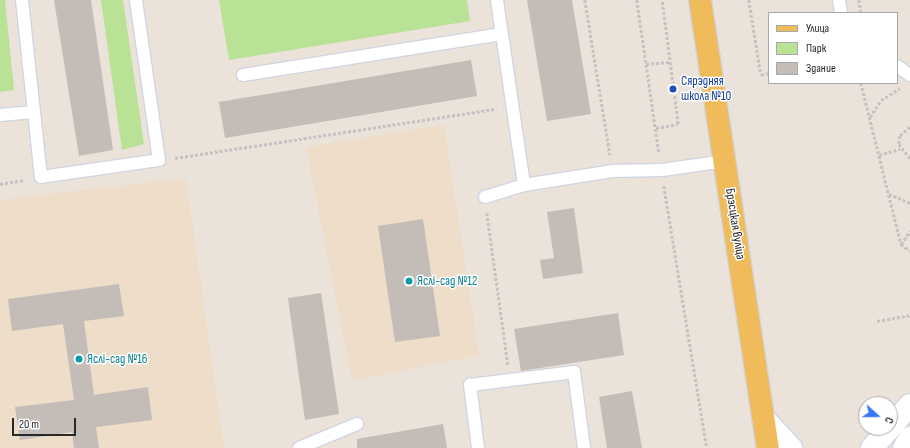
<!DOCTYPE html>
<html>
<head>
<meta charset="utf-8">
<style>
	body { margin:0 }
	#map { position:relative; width:910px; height:448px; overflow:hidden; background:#ebe2da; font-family:"Sofia Sans Condensed",sans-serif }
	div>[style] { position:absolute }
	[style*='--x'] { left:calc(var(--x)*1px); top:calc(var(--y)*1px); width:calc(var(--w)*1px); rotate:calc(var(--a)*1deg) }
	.education>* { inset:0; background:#edddc9 }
	.green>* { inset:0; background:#b9e296 }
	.building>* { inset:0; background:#c3bcb7 }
	.path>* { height:2.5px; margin-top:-1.25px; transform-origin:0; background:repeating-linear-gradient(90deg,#c3c3c3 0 3px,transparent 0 5px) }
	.roads { filter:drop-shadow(1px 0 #d0d5e2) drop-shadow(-1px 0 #d0d5e2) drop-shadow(0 1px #d0d5e2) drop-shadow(0 -1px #d0d5e2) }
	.lane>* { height:12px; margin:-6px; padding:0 6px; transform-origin:6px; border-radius:6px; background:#fff }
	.secondary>* { height:22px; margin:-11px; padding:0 11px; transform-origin:11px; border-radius:11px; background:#fff }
	.primary>* { height:22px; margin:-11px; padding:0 11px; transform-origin:11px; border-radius:11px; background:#f0bb5b }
	.dots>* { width:11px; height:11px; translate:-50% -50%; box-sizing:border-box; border:2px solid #fff; border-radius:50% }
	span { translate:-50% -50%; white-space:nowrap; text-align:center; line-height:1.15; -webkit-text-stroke:3px #fff; paint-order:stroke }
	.transit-label { font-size:13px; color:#164399 }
	.left { translate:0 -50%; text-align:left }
	.street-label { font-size:13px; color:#292929 }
	.culture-label { font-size:13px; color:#0d838f }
	.legend { position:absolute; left:768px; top:12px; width:130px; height:72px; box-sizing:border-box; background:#fff; border:1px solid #a9a9a9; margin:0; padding:5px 7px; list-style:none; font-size:12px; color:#292929 }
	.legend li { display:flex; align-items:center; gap:8px; height:20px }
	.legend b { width:20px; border:1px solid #a9a9a9 }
	.north { position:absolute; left:858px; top:396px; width:40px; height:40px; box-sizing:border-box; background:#fff; border:1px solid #a9a9a9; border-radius:50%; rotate:111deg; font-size:11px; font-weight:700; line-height:16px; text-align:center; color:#292929 }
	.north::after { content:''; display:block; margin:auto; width:14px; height:18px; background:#3974f9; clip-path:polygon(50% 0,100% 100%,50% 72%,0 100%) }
	.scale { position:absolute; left:12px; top:418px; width:64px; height:18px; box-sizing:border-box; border:2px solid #292929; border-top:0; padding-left:5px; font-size:12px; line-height:14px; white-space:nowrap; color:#292929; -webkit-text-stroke:3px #fff; paint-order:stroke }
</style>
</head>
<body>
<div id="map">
	<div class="education">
		<div style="clip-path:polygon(444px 125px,479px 355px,352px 381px,306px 147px)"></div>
		<div style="clip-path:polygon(186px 178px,224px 448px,0 448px,0 200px)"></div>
	</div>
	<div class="green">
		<div style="clip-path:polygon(0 0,5px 0,14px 90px,0 92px)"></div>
		<div style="clip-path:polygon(101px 0,123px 0,144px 144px,122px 150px)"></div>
		<div style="clip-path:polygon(219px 0,467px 0,470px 21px,229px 60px)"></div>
	</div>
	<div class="building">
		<div style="clip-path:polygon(54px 0,91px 0,113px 150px,79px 156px)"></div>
		<div style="clip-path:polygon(527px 0,572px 0,591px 114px,547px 121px)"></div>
		<div style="clip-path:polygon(471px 60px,477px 96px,225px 138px,219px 102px)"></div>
		<div style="clip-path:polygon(574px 208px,583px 273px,543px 279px,540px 260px,554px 258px,547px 212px)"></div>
		<div style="clip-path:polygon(423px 219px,440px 336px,395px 342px,378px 226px)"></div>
		<div style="clip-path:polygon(119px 284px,124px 316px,84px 321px,94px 395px,148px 387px,152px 420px,96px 427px,99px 448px,74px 448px,72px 432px,20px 440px,15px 407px,74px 400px,63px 324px,12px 331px,8px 299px)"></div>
		<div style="clip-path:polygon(321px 293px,339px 414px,305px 420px,288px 298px)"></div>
		<div style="clip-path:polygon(618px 313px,624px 355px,521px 371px,514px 329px)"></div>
		<div style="clip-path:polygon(632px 391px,642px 448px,607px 448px,599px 397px)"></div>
		<div style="clip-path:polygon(443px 424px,447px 448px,357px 448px,357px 439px)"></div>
	</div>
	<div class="path">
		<div style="--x:585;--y:0;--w:157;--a:80.8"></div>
		<div style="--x:637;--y:0;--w:155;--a:81.8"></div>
		<div style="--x:749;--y:0;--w:76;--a:80.9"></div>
		<div style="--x:761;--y:75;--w:8;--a:-14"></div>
		<div style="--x:859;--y:0;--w:13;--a:81"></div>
		<div style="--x:646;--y:64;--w:23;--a:-5"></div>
		<div style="--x:861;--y:83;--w:166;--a:76"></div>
		<div style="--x:901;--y:244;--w:11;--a:38"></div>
		<div style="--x:870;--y:117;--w:20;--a:-57"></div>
		<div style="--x:881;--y:100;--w:22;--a:-32"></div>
		<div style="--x:910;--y:127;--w:13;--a:138"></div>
		<div style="--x:900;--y:136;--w:8;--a:97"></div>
		<div style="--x:899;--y:144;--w:18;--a:52"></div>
		<div style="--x:656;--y:128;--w:22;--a:-10"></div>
		<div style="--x:678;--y:124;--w:125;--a:-97.4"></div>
		<div style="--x:879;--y:155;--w:22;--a:-16"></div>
		<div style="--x:175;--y:158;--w:325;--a:-8.7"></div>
		<div style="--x:0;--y:184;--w:25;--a:-9"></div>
		<div style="--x:664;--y:186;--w:266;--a:80.7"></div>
		<div style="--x:889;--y:194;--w:23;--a:23"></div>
		<div style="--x:487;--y:213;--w:153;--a:82.1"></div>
		<div style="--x:901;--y:244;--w:16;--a:-55"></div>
		<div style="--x:877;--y:321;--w:34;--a:-10"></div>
	</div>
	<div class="roads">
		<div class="lane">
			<div style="--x:22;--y:0;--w:113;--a:83.9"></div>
			<div style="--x:497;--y:0;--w:34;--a:82"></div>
			<div style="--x:839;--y:0;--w:13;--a:81"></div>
			<div style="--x:897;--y:66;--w:16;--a:35"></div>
			<div style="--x:243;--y:75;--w:262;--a:-9"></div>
			<div style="--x:502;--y:34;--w:153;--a:81.7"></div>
			<div style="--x:0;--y:115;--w:34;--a:-5"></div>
			<div style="--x:34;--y:112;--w:65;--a:83.9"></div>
			<div style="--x:41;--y:177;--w:119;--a:-8.2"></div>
			<div style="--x:159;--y:160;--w:162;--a:-98.2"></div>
			<div style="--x:485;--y:197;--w:41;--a:-17.1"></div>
			<div style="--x:524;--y:185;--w:89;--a:-9"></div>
			<div style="--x:612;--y:171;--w:50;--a:-1.1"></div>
			<div style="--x:662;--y:170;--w:64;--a:-8.1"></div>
			<div style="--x:299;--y:448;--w:63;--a:-22.5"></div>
			<div style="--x:478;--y:448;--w:64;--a:-97.2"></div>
			<div style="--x:470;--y:385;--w:105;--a:-7.1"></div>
			<div style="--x:574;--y:372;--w:77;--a:82.5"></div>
		</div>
		<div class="secondary">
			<div style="--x:764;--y:419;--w:40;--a:47"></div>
			<div style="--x:872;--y:448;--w:57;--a:-48.5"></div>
			<div style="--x:904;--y:448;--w:12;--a:-59"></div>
		</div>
		<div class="primary">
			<div style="--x:700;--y:0;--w:453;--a:81.4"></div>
		</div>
	</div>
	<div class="dots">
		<div style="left:673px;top:89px;background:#1a4fb4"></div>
		<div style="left:409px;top:281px;background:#0f9aa8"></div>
		<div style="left:79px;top:359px;background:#0f9aa8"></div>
	</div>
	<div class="transit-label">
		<span class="left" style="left:681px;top:89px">Сярэдняя<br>школа №10</span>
	</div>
	<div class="street-label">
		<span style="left:735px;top:224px;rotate:81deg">Брэсцкая вуліца</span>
	</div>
	<div class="culture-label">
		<span class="left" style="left:417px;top:281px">Яслі-сад №12</span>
		<span class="left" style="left:87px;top:359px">Яслі-сад №16</span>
	</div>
	<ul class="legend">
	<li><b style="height:5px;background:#f0bb5b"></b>Улица</li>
	<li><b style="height:11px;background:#b9e296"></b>Парк</li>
	<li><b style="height:11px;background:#c3bcb7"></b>Здание</li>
	</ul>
	<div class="north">С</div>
	<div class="scale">20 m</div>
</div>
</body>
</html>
